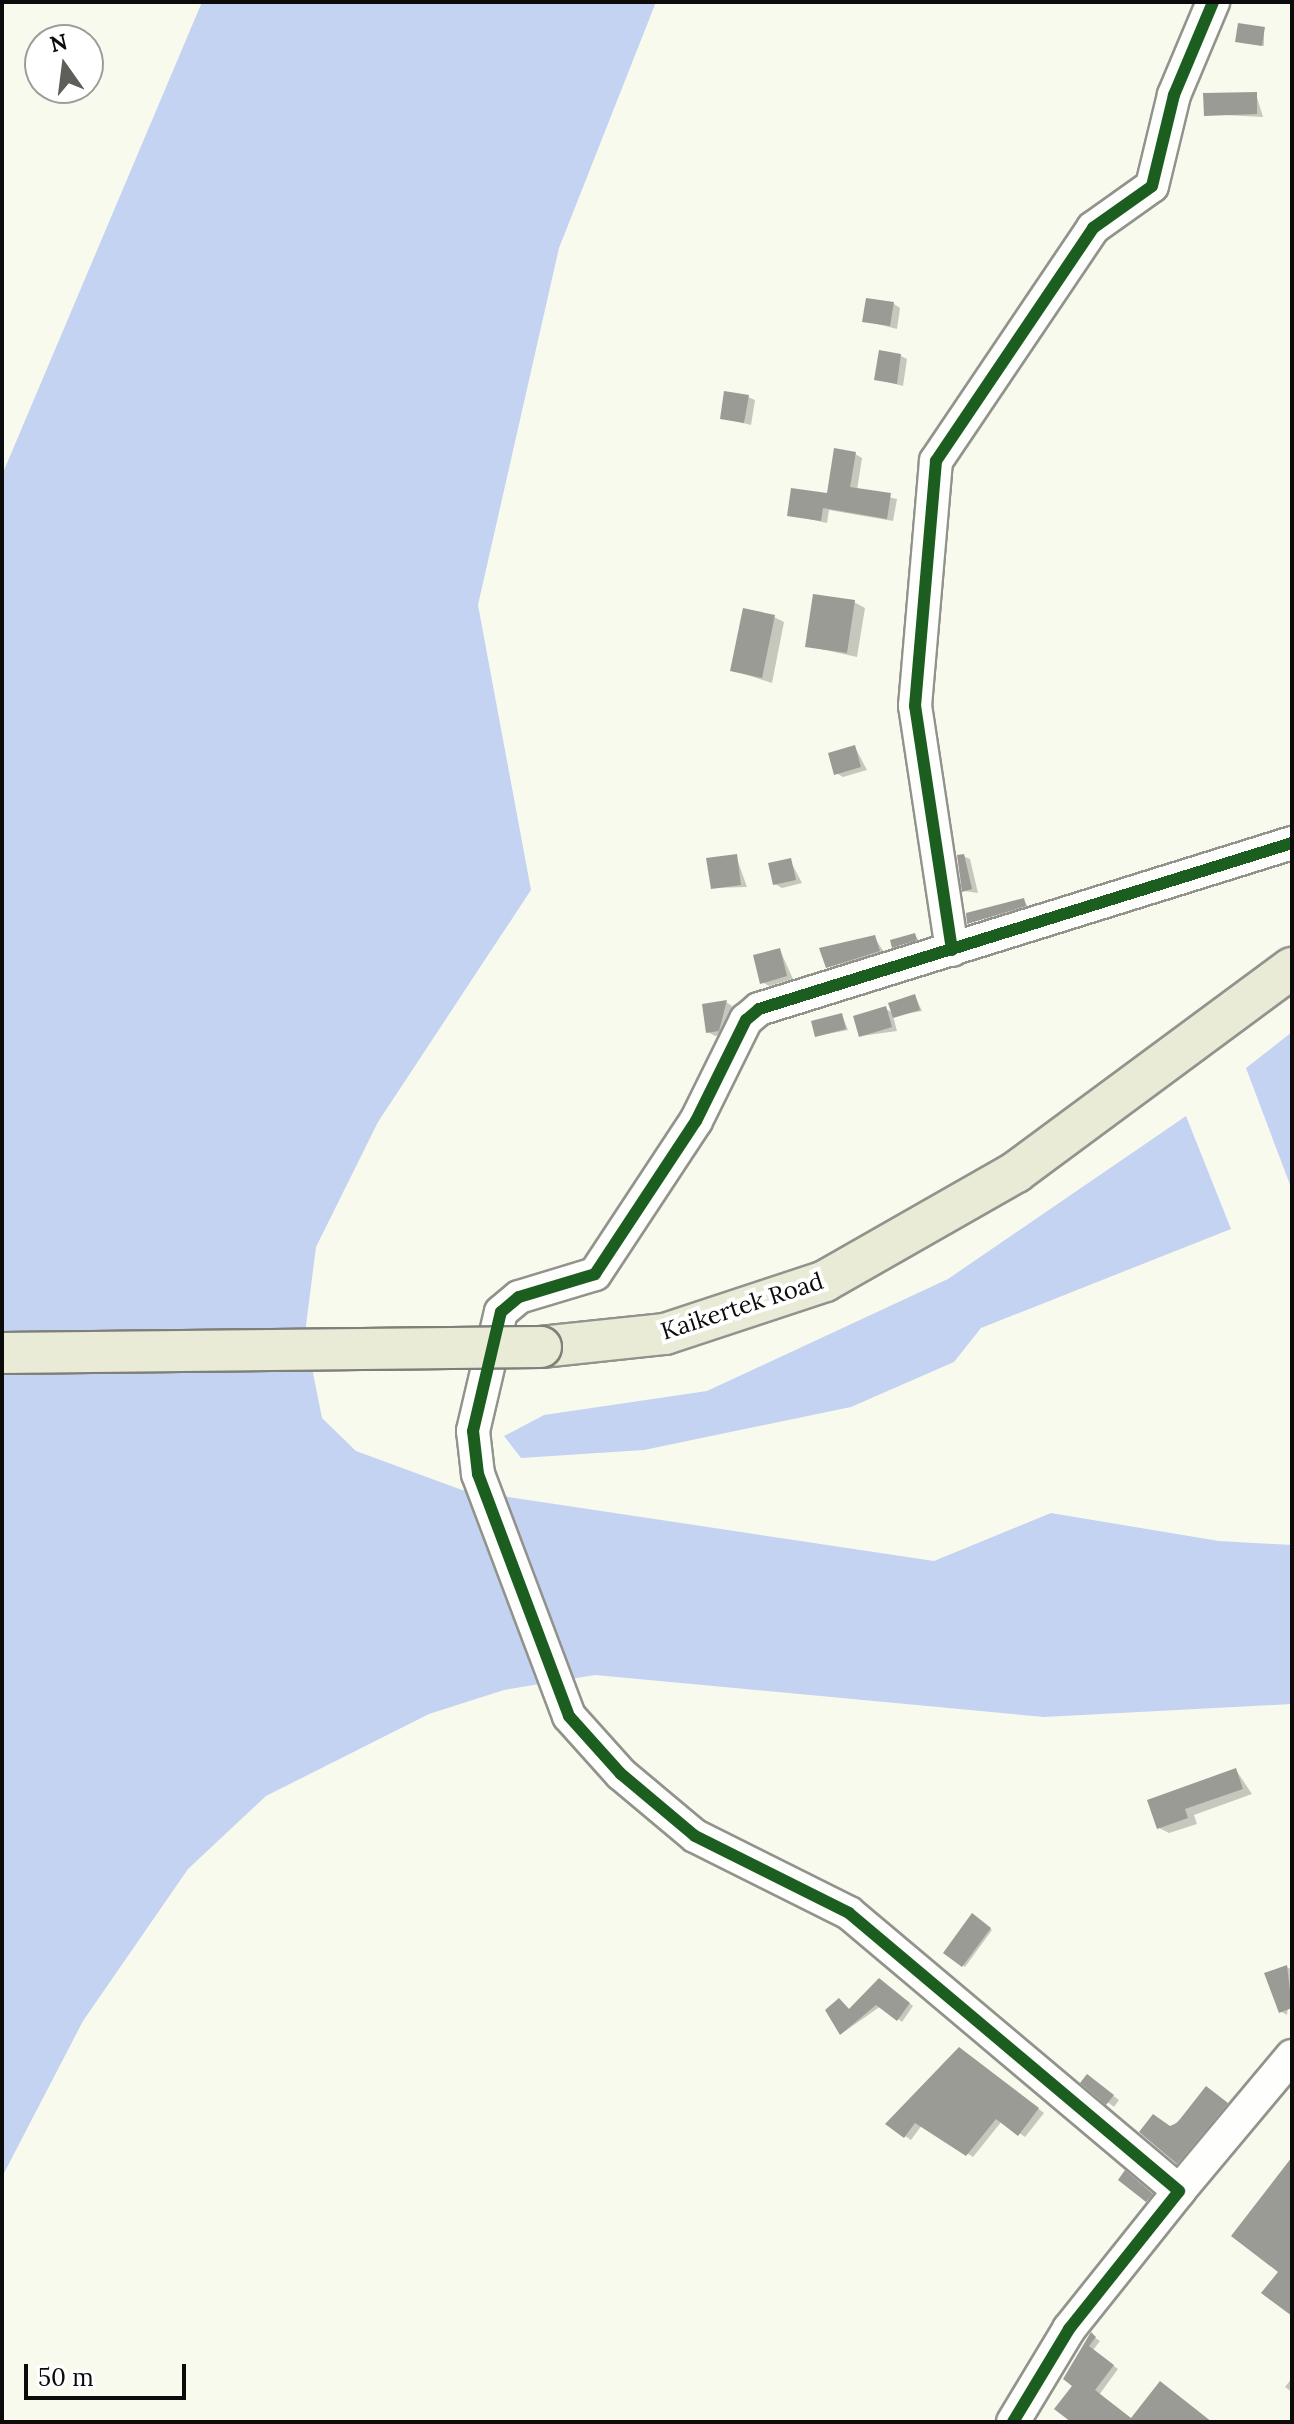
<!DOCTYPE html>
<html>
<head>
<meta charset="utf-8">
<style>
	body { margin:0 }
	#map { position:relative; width:1294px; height:2424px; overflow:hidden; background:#f8faee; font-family:Lora,serif }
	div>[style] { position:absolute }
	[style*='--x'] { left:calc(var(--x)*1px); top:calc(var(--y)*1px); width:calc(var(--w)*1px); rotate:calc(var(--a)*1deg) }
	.water>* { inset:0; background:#c5d3f2 }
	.shadow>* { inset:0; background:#0003 }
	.building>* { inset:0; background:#9b9b95 }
	.roads { filter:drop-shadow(2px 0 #92938d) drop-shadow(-2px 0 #92938d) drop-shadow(0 2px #92938d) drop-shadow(0 -2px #92938d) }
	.minor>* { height:32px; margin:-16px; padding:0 16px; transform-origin:16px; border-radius:16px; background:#fefefc }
	.major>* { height:40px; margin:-20px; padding:0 20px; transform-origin:20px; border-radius:20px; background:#e9ebd7 }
	.bridges { filter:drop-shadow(2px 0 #7f807a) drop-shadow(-2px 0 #7f807a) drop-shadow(0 2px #7f807a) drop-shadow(0 -2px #7f807a) }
	.major-bridge>* { height:40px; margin:-20px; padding:0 20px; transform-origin:20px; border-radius:20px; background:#e9ebd7 }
	.cycleway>* { height:12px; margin:-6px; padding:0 6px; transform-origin:6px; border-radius:6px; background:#1b5e20 }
	span { translate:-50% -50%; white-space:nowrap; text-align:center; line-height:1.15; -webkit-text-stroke:8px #fff; paint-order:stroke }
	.street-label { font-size:24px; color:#0b0b0b }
	.frame { position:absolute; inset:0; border:4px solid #0b0b0b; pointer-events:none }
	.north { position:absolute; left:24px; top:24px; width:80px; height:80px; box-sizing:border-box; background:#fff; border:2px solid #9d9d9d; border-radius:50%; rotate:346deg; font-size:22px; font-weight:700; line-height:32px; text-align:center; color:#0b0b0b }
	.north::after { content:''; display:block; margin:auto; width:28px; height:36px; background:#5e5f5a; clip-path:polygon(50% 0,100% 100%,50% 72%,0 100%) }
	.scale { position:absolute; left:24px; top:2364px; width:162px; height:36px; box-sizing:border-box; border:4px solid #0b0b0b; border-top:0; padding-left:10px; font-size:24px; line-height:28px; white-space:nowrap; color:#0b0b0b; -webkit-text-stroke:6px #fff; paint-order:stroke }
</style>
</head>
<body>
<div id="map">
	<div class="water">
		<div style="clip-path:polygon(202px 2px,656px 2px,559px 248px,478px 605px,531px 890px,378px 1122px,316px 1247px,305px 1333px,322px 1418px,356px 1451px,462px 1490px,934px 1561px,1051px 1513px,1219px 1541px,1292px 1545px,1292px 1704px,1044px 1717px,595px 1675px,504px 1690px,429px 1714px,266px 1796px,188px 1869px,83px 2021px,2px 2177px,2px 475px)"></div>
		<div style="clip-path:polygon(1292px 1032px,1292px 1190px,1246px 1068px)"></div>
		<div style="clip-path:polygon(1186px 1116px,1231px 1229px,981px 1328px,954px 1362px,851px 1407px,644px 1450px,521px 1458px,504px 1436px,544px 1415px,707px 1391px,948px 1279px)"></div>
	</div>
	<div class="shadow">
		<div style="clip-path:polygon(1264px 29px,1264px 46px,1239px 42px)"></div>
		<div style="clip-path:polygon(1256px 94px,1263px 117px,1206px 114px)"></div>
		<div style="clip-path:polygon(894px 304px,900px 308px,897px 329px,865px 321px)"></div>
		<div style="clip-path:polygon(901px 356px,907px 359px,903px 386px,876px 379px)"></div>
		<div style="clip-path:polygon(748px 397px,755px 400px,751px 425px,722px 418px)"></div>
		<div style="clip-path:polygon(855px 454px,862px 458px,857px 490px,897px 499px,893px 521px,829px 510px,827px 523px,790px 515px,829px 495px)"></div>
		<div style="clip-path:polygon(854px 602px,865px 608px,857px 657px,807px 646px)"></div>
		<div style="clip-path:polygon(774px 617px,784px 622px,772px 683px,732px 670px)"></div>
		<div style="clip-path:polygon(855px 747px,867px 770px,843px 777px,836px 773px)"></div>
		<div style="clip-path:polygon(736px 856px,747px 887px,712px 888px)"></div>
		<div style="clip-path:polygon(963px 856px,970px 859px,978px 893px,964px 891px)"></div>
		<div style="clip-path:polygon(790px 860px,802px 883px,782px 888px,775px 884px)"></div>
		<div style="clip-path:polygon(1024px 900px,1028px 907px,969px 923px)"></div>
		<div style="clip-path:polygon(915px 935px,919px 941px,894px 946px)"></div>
		<div style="clip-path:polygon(874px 937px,886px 955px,827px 967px)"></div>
		<div style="clip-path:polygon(780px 950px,793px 979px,769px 986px,762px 982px)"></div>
		<div style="clip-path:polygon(915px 996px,922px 1011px,893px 1016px,897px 1031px,861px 1036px,886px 1009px,893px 1013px)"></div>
		<div style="clip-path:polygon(726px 1002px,732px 1006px,726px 1034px,715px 1036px,708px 1032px)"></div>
		<div style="clip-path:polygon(842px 1015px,848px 1030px,817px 1036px)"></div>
		<div style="clip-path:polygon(1236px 1770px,1252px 1794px,1194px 1815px,1197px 1824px,1169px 1833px,1159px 1828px)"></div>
		<div style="clip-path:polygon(973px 1915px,992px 1930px,965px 1967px,945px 1952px)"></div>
		<div style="clip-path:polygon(1287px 1967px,1292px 1970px,1287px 2015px,1280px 2011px)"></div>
		<div style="clip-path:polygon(883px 1983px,913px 2006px,902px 2022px,881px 2006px,841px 2034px,827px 2011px,839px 2000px,850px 2010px)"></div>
		<div style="clip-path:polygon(966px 2053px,1044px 2113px,1025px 2137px,1002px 2121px,973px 2157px,922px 2125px,911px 2140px,905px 2136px)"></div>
		<div style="clip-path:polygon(1094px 2081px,1119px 2100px,1114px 2107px,1083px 2083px)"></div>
		<div style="clip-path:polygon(1212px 2091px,1232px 2107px,1183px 2166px,1170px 2128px)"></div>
		<div style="clip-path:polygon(1091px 2335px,1100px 2341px,1093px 2350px,1118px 2369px,1099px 2395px,1108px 2422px,1072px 2422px)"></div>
		<div style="clip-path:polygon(1292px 2378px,1292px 2392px,1285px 2387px)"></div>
	</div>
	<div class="building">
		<div style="clip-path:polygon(1238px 23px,1265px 27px,1262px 46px,1235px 42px)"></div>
		<div style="clip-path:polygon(1257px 92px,1257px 114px,1204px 116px,1203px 93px)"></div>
		<div style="clip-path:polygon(866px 298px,894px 302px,890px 326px,862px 322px)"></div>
		<div style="clip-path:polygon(879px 350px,901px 354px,897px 384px,874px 380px)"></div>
		<div style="clip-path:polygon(724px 391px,749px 395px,744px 423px,720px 419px)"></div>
		<div style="clip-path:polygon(834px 448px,856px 452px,850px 487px,891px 493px,887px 519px,823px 508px,821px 521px,787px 516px,791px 488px,827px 493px)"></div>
		<div style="clip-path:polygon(813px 594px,855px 600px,847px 653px,805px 647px)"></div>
		<div style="clip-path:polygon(743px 608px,775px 615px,762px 678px,730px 671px)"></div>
		<div style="clip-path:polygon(855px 745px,861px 767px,834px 775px,828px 753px)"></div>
		<div style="clip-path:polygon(737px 854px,741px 885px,711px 889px,706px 858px)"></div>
		<div style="clip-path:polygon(964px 854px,972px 889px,962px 892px,957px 855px)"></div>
		<div style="clip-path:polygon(791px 858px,796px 880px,773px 885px,768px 863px)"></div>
		<div style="clip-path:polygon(1024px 898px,1026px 906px,967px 924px,966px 913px)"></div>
		<div style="clip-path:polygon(915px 933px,917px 940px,892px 948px,890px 940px)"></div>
		<div style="clip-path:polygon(875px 935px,880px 951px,826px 968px,819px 948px)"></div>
		<div style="clip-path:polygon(780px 948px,787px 976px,760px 984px,753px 955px)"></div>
		<div style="clip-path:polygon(915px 994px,920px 1010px,893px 1018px,888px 1003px)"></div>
		<div style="clip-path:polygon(727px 1000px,719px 1031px,706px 1033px,702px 1004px)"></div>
		<div style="clip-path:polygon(886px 1006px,892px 1027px,859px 1037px,853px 1016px)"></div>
		<div style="clip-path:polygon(842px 1013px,846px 1029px,815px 1037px,811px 1021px)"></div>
		<div style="clip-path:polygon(1236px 1768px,1243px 1789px,1185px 1809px,1188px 1818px,1157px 1829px,1147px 1800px)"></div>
		<div style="clip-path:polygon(972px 1913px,991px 1928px,962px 1967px,943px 1953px)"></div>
		<div style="clip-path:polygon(1287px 1965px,1292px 2008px,1279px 2013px,1264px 1973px)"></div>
		<div style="clip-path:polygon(879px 1978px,910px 2003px,897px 2021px,876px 2005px,840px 2035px,825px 2010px,839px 1998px,849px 2009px)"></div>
		<div style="clip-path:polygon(959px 2047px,1039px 2108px,1018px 2136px,996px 2119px,966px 2156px,915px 2123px,904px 2138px,885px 2124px)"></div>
		<div style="clip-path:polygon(1087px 2074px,1114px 2095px,1106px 2105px,1080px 2083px)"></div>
		<div style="clip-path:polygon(1206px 2086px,1228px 2103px,1177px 2164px,1139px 2132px,1153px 2114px,1170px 2126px,1177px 2123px)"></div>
		<div style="clip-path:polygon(1292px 2157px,1292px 2316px,1261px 2293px,1278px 2272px,1231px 2236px)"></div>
		<div style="clip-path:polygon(1125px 2170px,1153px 2194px,1146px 2202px,1118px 2180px)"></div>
		<div style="clip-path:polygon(1091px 2332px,1096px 2337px,1089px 2346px,1114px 2365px,1095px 2390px,1131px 2418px,1160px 2381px,1212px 2422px,1071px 2422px,1054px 2409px,1072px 2386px,1063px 2379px)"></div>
	</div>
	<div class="roads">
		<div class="minor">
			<div style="--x:952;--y:950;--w:247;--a:-98.6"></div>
			<div style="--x:915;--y:706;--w:246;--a:-85.1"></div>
			<div style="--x:936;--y:461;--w:281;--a:-56"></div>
			<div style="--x:1093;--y:228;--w:72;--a:-35.4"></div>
			<div style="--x:1152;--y:186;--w:94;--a:-76.4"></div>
			<div style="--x:1174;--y:95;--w:101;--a:-67.2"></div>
			<div style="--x:1179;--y:2191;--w:176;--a:-50.1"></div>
			<div style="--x:1013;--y:2422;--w:109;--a:-58.9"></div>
			<div style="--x:1069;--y:2329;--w:176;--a:-51.4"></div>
			<div style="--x:1179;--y:2191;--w:431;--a:-139.9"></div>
			<div style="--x:849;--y:1913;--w:172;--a:-153.4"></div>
			<div style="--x:695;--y:1836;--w:97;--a:-140"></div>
			<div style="--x:621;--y:1774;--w:78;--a:-131.9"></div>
			<div style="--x:569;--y:1716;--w:259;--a:-110.6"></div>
			<div style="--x:478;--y:1474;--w:43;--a:-96.6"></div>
			<div style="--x:473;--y:1431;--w:122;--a:-76.8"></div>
			<div style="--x:501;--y:1312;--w:23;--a:-40"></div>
			<div style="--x:519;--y:1297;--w:79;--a:-16.8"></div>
			<div style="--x:595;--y:1274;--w:183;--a:-56.6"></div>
			<div style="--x:696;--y:1121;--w:113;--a:-63.7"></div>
			<div style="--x:746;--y:1020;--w:17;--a:-40"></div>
			<div style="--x:759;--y:1009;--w:558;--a:-17.3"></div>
		</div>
		<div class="major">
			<div style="--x:541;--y:1347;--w:125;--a:-6"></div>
			<div style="--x:665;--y:1334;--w:169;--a:-18.3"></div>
			<div style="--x:825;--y:1281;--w:220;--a:-29.7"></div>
			<div style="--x:1016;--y:1172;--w:343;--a:-36.5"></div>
		</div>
	</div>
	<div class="bridges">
		<div class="major-bridge">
			<div style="--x:2;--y:1353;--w:539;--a:-0.64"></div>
		</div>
	</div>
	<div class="cycleway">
		<div style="--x:952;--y:950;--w:247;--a:-98.6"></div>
		<div style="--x:915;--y:706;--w:246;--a:-85.1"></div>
		<div style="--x:936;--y:461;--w:281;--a:-56"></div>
		<div style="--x:1093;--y:228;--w:72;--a:-35.4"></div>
		<div style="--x:1152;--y:186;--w:94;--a:-76.4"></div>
		<div style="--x:1174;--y:95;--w:101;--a:-67.2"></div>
		<div style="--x:1013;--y:2422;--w:109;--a:-58.9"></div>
		<div style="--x:1069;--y:2329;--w:176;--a:-51.4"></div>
		<div style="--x:1179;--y:2191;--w:431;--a:-139.9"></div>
		<div style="--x:849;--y:1913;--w:172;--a:-153.4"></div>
		<div style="--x:695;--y:1836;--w:97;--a:-140"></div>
		<div style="--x:621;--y:1774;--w:78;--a:-131.9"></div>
		<div style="--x:569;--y:1716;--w:259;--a:-110.6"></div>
		<div style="--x:478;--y:1474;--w:43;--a:-96.6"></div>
		<div style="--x:473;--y:1431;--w:122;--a:-76.8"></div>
		<div style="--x:501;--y:1312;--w:23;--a:-40"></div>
		<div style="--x:519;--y:1297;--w:79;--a:-16.8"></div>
		<div style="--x:595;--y:1274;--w:183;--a:-56.6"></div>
		<div style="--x:696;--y:1121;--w:113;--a:-63.7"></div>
		<div style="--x:746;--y:1020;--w:17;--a:-40"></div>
		<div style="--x:759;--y:1009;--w:558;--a:-17.3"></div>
	</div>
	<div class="street-label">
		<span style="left:742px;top:1306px;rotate:-18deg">Kaikertek Road</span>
	</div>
	<div class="frame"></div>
	<div class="north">N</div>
	<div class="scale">50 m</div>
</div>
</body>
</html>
